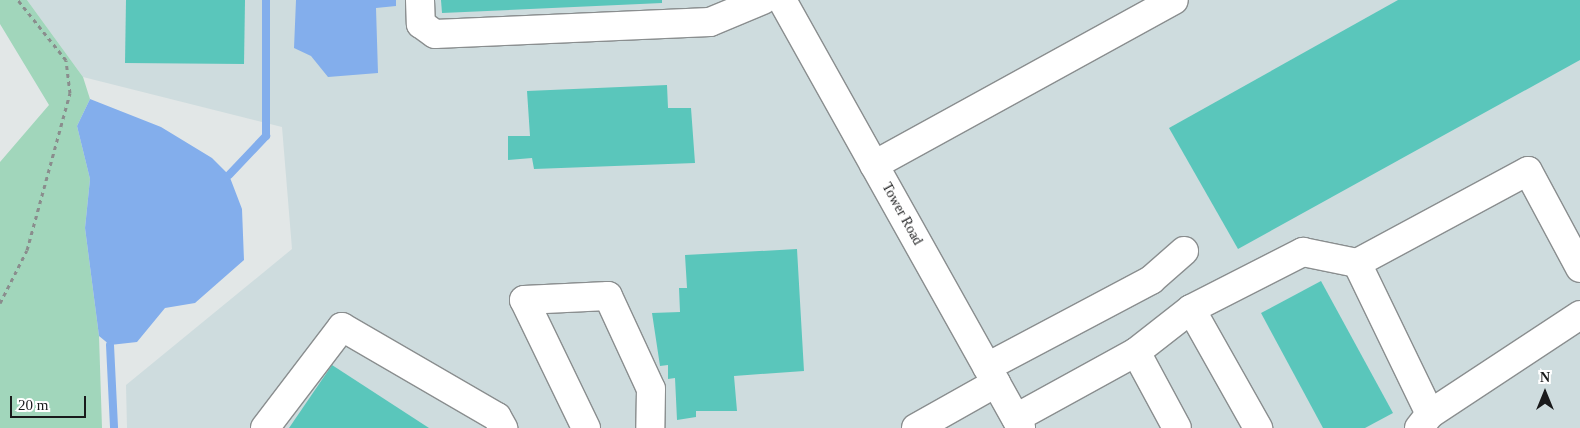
<!DOCTYPE html>
<html>
<head>
<meta charset="utf-8">
<style>
	body { margin:0 }
	#map { position:relative; width:1580px; height:428px; overflow:hidden; background:#e2e7e7; font-family:"Times New Roman",serif }
	div>[style] { position:absolute }
	[style*='--x'] { left:calc(var(--x)*1px); top:calc(var(--y)*1px); width:calc(var(--w)*1px); rotate:calc(var(--a)*1deg) }
	.built>* { inset:0; background:#cedcde }
	.green>* { inset:0; background:#a1d6bb }
	.water>* { inset:0; background:#83aeec }
	.stream>* { height:8px; margin:-4px; padding:0 4px; transform-origin:4px; border-radius:4px; background:#83aeec }
	.building>* { inset:0; background:#5ac6bb }
	.path>* { height:3px; margin-top:-1.5px; transform-origin:0; background:repeating-linear-gradient(90deg,#8a8d8d 0 4px,transparent 0 8px) }
	.roads { filter:drop-shadow(1px 0 #8a8e8f) drop-shadow(-1px 0 #8a8e8f) drop-shadow(0 1px #8a8e8f) drop-shadow(0 -1px #8a8e8f) }
	.minor>* { height:28px; margin:-14px; padding:0 14px; transform-origin:14px; border-radius:14px; background:#fff }
	span { translate:-50% -50%; white-space:nowrap; text-align:center; line-height:1.15; -webkit-text-stroke:4.5px #fff; paint-order:stroke }
	.street-label { font-size:14px; color:#191a1b }
	.north { position:absolute; left:1520px; top:368px; width:50px; height:50px; -webkit-text-stroke:4px #fff; paint-order:stroke; rotate:0deg; font-size:14px; font-weight:700; line-height:20px; text-align:center; color:#191a1b }
	.north::after { content:''; display:block; margin:auto; width:18px; height:22px; background:#191a1b; clip-path:polygon(50% 0,100% 100%,50% 72%,0 100%) }
	.scale { position:absolute; left:10px; top:396px; width:76px; height:22px; box-sizing:border-box; border:2px solid #191a1b; border-top:0; padding-left:6px; font-size:15px; line-height:18px; white-space:nowrap; color:#191a1b; -webkit-text-stroke:4px #fff; paint-order:stroke }
</style>
</head>
<body>
<div id="map">
	<div class="built">
		<div style="clip-path:polygon(27px 0,1580px 0,1580px 428px,127px 428px,126px 385px,292px 249px,282px 127px,83px 77px)"></div>
	</div>
	<div class="green">
		<div style="clip-path:polygon(0 0,27px 0,83px 77px,90px 99px,77px 126px,90px 179px,85px 228px,99px 336px,102px 428px,0 428px,0 162px,49px 105px,0 24px)"></div>
	</div>
	<div class="water">
		<div style="clip-path:polygon(296px 0,396px 0,396px 6px,376px 8px,378px 73px,328px 77px,311px 56px,294px 48px)"></div>
		<div style="clip-path:polygon(90px 99px,161px 127px,212px 158px,229px 175px,242px 209px,244px 260px,195px 303px,165px 308px,137px 342px,110px 345px,99px 336px,85px 228px,90px 179px,77px 126px)"></div>
	</div>
	<div class="stream">
		<div style="--x:229;--y:175;--w:54;--a:-46.5"></div>
		<div style="--x:266;--y:136;--w:136;--a:-90"></div>
		<div style="--x:110;--y:345;--w:83;--a:87.2"></div>
	</div>
	<div class="building">
		<div style="clip-path:polygon(126px 0,245px 0,244px 64px,125px 63px)"></div>
		<div style="clip-path:polygon(441px 0,662px 0,662px 3px,442px 13px)"></div>
		<div style="clip-path:polygon(1398px 0,1580px 0,1580px 60px,1238px 249px,1169px 128px)"></div>
		<div style="clip-path:polygon(667px 85px,668px 108px,691px 108px,695px 163px,534px 169px,532px 158px,508px 160px,508px 136px,530px 136px,527px 91px)"></div>
		<div style="clip-path:polygon(797px 249px,804px 371px,734px 376px,737px 411px,696px 411px,696px 417px,677px 420px,675px 378px,668px 379px,668px 365px,660px 366px,652px 313px,680px 312px,679px 288px,687px 288px,685px 255px)"></div>
		<div style="clip-path:polygon(1321px 281px,1393px 413px,1365px 428px,1323px 428px,1261px 313px)"></div>
		<div style="clip-path:polygon(332px 365px,429px 428px,289px 428px)"></div>
	</div>
	<div class="path">
		<div style="--x:0;--y:303;--w:59;--a:-63"></div>
		<div style="--x:27;--y:250;--w:163;--a:-74.7"></div>
		<div style="--x:70;--y:93;--w:33;--a:-97"></div>
		<div style="--x:66;--y:60;--w:77;--a:-128.7"></div>
	</div>
	<div class="roads">
		<div class="minor">
			<div style="--x:420;--y:0;--w:24;--a:88"></div>
			<div style="--x:421;--y:24;--w:17;--a:36"></div>
			<div style="--x:435;--y:34;--w:275;--a:-2.5"></div>
			<div style="--x:710;--y:22;--w:57;--a:-22.5"></div>
			<div style="--x:782;--y:0;--w:490;--a:60.8"></div>
			<div style="--x:874;--y:165;--w:342;--a:-28.8"></div>
			<div style="--x:1191;--y:309;--w:137;--a:60.6"></div>
			<div style="--x:1136;--y:352;--w:86;--a:61.7"></div>
			<div style="--x:987;--y:367;--w:186;--a:-27.9"></div>
			<div style="--x:1151;--y:280;--w:44;--a:-41.3"></div>
			<div style="--x:1430;--y:414;--w:168;--a:-115.8"></div>
			<div style="--x:1357;--y:263;--w:194;--a:-28.3"></div>
			<div style="--x:1528;--y:171;--w:110;--a:61.8"></div>
			<div style="--x:1016;--y:418;--w:137;--a:-28.8"></div>
			<div style="--x:1136;--y:352;--w:70;--a:-38"></div>
			<div style="--x:1191;--y:309;--w:126;--a:-27"></div>
			<div style="--x:1303;--y:252;--w:55;--a:11.5"></div>
			<div style="--x:265;--y:428;--w:127;--a:-52.7"></div>
			<div style="--x:342;--y:327;--w:179;--a:30.1"></div>
			<div style="--x:497;--y:417;--w:13;--a:61"></div>
			<div style="--x:586;--y:428;--w:142;--a:-115.8"></div>
			<div style="--x:524;--y:300;--w:84;--a:-2.7"></div>
			<div style="--x:608;--y:296;--w:102;--a:65.2"></div>
			<div style="--x:651;--y:389;--w:39;--a:91"></div>
			<div style="--x:916;--y:428;--w:92;--a:-29.4"></div>
			<div style="--x:1419;--y:428;--w:18;--a:-52"></div>
			<div style="--x:1430;--y:414;--w:180;--a:-33.4"></div>
		</div>
	</div>
	<div class="street-label">
		<span style="left:902px;top:214px;rotate:61deg">Tower Road</span>
	</div>
	<div class="north">N</div>
	<div class="scale">20 m</div>
</div>
</body>
</html>
